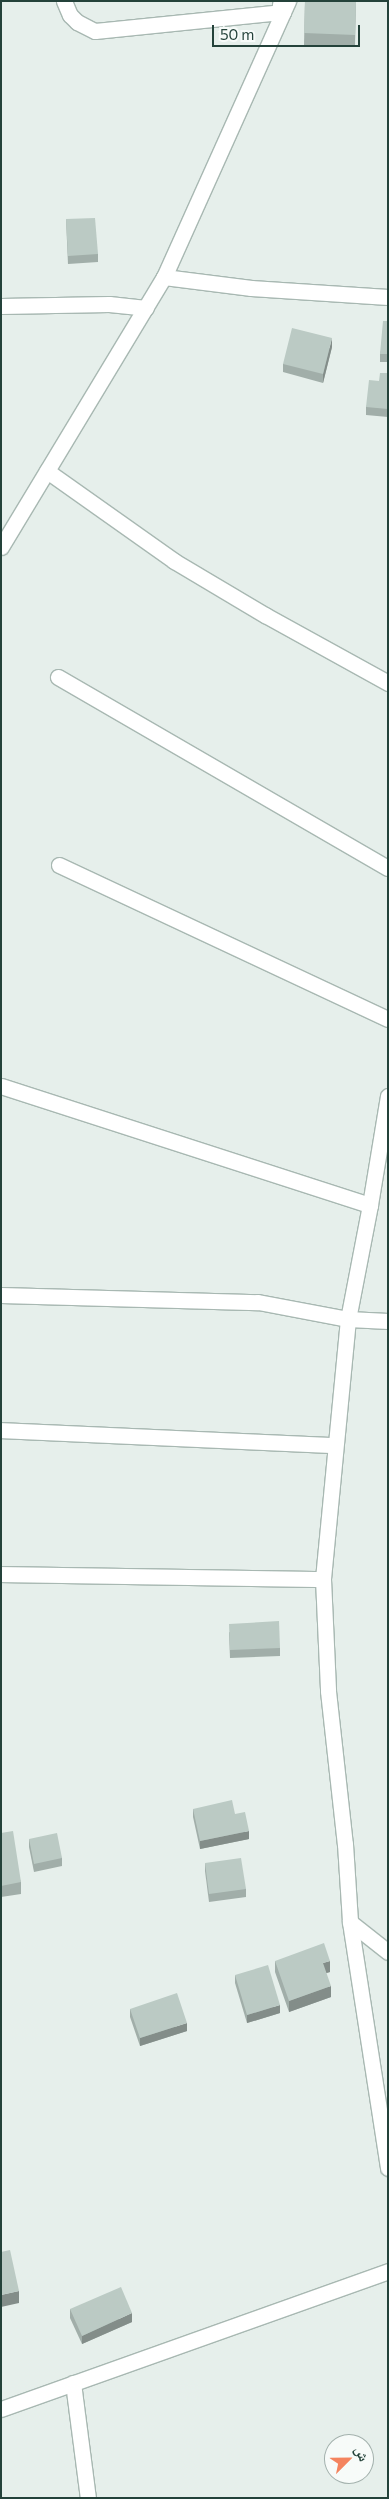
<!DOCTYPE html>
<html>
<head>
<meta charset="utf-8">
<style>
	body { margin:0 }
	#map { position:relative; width:389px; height:2499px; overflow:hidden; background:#e6efeb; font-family:Commissioner,"Noto Naskh Arabic",sans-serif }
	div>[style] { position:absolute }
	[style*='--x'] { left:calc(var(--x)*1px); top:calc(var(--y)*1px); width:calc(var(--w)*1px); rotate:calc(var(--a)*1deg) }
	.roads { filter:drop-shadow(1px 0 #a8b8b2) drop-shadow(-1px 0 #a8b8b2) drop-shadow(0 1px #a8b8b2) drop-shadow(0 -1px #a8b8b2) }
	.minor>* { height:15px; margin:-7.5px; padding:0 7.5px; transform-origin:7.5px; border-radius:7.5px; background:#fff }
	.tertiary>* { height:15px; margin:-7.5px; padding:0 7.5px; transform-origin:7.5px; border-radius:7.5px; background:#fff }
	.wall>* { inset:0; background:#a1aea9 }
	.shaded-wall>* { inset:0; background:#838d89 }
	.building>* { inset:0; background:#bbcac4 }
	span { translate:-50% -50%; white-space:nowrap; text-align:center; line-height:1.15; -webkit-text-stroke:5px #f7fbf9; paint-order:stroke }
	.frame { position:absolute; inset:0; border:2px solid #24423a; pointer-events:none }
	.north { position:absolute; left:324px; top:2434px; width:50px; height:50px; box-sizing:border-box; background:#f7fbf9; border:1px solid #a3b1ad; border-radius:50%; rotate:67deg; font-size:14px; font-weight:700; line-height:20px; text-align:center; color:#24423a }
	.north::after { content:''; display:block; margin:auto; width:18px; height:22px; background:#f4845f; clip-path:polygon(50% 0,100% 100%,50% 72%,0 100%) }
	.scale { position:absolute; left:212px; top:25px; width:148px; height:22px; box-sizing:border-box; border:2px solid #24423a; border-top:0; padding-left:6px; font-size:15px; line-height:18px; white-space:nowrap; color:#24423a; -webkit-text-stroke:4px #f7fbf9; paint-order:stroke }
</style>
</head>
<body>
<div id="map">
	<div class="roads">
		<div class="minor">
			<div style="--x:64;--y:1;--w:15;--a:67"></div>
			<div style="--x:70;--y:15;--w:10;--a:45"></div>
			<div style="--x:77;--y:22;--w:20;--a:27"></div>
			<div style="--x:95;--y:31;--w:189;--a:-5.8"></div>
			<div style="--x:283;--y:12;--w:8;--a:-113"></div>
			<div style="--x:164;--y:277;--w:88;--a:7.2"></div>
			<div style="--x:251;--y:288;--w:137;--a:3.8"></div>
			<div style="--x:1;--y:306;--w:108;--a:-1.1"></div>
			<div style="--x:109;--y:304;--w:37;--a:6"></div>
			<div style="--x:47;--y:471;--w:156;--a:35.3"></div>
			<div style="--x:174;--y:561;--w:106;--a:30.7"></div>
			<div style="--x:265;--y:615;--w:141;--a:28.9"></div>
			<div style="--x:1;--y:547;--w:315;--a:-58.9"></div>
			<div style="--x:164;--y:277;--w:303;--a:-65.8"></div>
			<div style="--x:58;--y:677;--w:381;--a:30.1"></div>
			<div style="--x:59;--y:865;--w:363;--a:25.1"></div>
			<div style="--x:1;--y:1086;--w:388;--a:17.9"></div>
			<div style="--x:1;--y:1295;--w:257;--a:1.6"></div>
			<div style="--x:258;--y:1302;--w:92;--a:10.7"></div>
			<div style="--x:348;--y:1319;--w:40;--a:2.9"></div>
			<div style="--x:1;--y:1430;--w:333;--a:2.6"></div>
			<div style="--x:1;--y:1574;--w:322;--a:0.9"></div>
			<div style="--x:350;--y:1922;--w:48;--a:38.3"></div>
			<div style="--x:73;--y:2383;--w:116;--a:82.6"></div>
			<div style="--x:1;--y:2409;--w:411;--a:-19.6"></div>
		</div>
		<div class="tertiary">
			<div style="--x:388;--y:1096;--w:110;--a:99.4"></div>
			<div style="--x:370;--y:1205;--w:116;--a:100.9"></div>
			<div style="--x:348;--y:1319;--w:261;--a:95.5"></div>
			<div style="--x:323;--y:1579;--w:112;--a:87.4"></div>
			<div style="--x:328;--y:1691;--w:154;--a:83.7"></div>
			<div style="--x:345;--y:1844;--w:78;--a:86.3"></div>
			<div style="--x:350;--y:1922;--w:249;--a:81.2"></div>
		</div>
	</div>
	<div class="wall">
		<div style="clip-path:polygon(305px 1px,356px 1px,355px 46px,304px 45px)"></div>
		<div style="clip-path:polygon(66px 219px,98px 254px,98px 262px,68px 264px)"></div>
		<div style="clip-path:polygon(388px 321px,388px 362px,380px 362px,380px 354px)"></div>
		<div style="clip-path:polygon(332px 347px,323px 383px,283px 372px,283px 364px)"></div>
		<div style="clip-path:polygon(388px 373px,388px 417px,366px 415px,366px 407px,379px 381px)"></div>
		<div style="clip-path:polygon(229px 1632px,280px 1648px,280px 1656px,230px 1658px)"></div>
		<div style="clip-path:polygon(193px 1809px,235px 1814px,249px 1839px,200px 1849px,193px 1817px)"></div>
		<div style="clip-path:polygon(1px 1833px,21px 1882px,21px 1894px,1px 1897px)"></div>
		<div style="clip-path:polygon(29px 1839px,62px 1858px,62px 1866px,34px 1872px,29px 1847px)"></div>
		<div style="clip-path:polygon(205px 1863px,246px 1889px,246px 1897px,209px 1902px,205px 1871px)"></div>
		<div style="clip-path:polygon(275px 1961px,330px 1972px,326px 1973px,331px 1997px,289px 2012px,275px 1972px)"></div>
		<div style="clip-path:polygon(235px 1975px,280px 2013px,247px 2023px,235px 1983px)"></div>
		<div style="clip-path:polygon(130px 2009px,187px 2031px,140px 2046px,130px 2017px)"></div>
		<div style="clip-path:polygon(70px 2309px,132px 2322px,82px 2344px,70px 2318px)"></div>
	</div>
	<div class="shaded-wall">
		<div style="clip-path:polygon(332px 338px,332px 347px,323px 383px,323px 374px)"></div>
		<div style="clip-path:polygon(249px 1831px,249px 1839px,200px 1849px,200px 1841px)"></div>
		<div style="clip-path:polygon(330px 1961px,330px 1972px,323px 1974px,323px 1963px)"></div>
		<div style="clip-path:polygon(331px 1986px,331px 1997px,289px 2012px,289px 2001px)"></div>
		<div style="clip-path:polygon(280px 2005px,280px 2013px,247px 2023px,247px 2015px)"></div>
		<div style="clip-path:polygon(187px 2023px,187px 2031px,140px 2046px,140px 2038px)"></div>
		<div style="clip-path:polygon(19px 2291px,19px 2303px,1px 2307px,1px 2295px)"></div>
		<div style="clip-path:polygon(132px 2313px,132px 2322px,82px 2344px,82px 2336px)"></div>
	</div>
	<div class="building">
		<div style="clip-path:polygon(305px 1px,356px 1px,355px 35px,304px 33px)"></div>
		<div style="clip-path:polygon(95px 218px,98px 254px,68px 256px,66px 219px)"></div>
		<div style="clip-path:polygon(383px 321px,388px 321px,388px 354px,380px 354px)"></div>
		<div style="clip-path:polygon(292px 328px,332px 338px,323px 374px,283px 364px)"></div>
		<div style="clip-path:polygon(380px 373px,388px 373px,388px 409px,366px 407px,369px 380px,379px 381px)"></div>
		<div style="clip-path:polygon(279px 1621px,280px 1648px,230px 1650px,229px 1624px)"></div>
		<div style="clip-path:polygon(232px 1800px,235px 1814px,245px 1812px,249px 1831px,200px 1841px,193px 1809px)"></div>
		<div style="clip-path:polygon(13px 1831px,21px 1882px,1px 1886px,1px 1833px)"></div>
		<div style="clip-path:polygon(57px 1833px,62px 1858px,34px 1864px,29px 1839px)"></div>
		<div style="clip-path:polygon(241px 1858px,246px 1889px,209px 1894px,205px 1863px)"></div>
		<div style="clip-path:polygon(324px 1943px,330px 1961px,323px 1963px,331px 1986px,289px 2001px,275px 1961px)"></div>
		<div style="clip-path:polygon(268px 1965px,280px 2005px,247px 2015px,235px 1975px)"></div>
		<div style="clip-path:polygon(177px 1993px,187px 2023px,140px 2038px,130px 2009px)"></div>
		<div style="clip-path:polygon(10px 2250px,19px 2291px,1px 2295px,1px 2252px)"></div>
		<div style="clip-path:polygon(121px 2287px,132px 2313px,82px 2336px,70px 2309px)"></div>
	</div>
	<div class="frame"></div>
	<div class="north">ش</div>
	<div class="scale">50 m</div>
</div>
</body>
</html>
